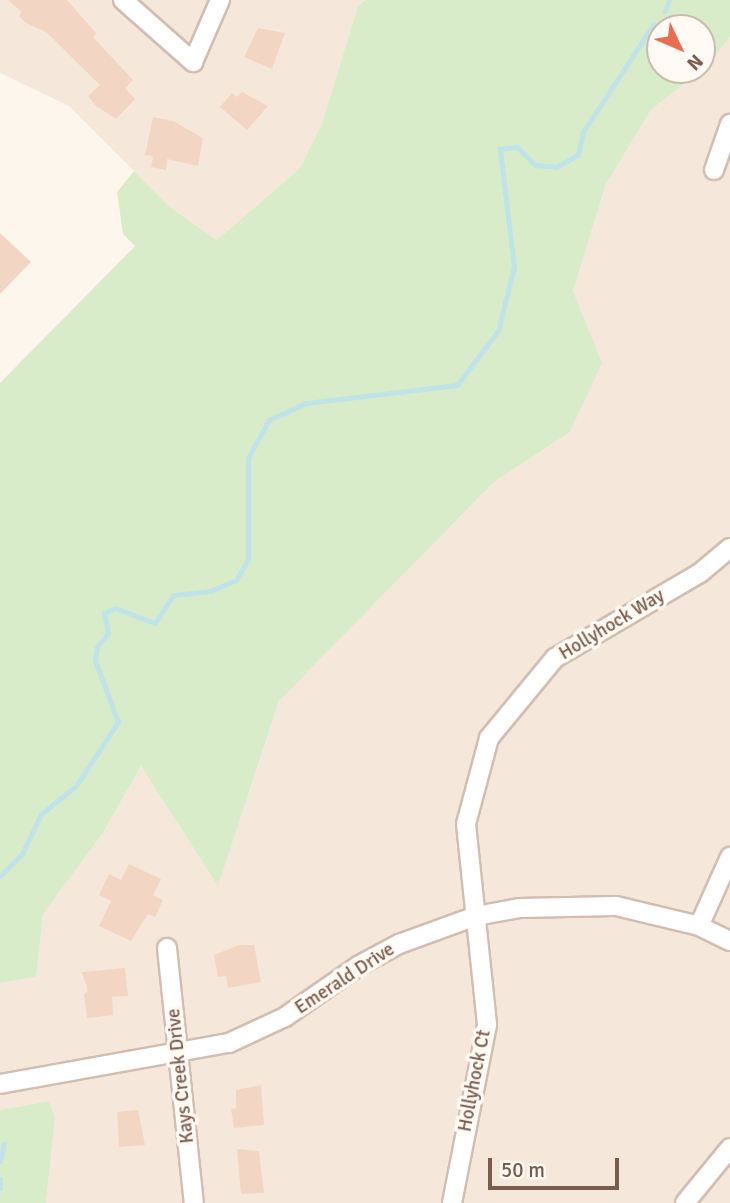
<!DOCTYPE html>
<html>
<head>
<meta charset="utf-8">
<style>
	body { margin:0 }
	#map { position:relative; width:730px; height:1203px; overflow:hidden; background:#fdf6ec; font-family:Signika,sans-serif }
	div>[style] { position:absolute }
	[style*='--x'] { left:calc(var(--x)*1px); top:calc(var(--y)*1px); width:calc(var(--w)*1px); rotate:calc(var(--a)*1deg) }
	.residential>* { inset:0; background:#f5e8da }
	.green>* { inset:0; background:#d8ecc9 }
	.stream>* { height:5px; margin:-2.5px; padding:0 2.5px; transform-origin:2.5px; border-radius:2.5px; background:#bfe3e8 }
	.building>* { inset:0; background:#f3d5c3 }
	.roads { filter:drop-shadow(2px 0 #d1beb0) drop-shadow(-2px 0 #d1beb0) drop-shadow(0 2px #d1beb0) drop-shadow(0 -2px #d1beb0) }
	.minor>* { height:18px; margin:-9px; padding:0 9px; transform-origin:9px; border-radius:9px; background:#fff }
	span { translate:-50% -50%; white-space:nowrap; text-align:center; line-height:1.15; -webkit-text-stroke:7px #fffaf3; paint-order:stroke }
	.street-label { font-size:19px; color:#7a5c4d }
	.north { position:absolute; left:646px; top:14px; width:70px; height:70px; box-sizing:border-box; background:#fffaf3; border:2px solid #cabbb1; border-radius:50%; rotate:134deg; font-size:19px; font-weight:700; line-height:28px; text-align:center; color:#7a5c4d }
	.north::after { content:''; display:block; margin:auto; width:24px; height:32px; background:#e76f51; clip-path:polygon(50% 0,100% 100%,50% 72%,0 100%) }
	.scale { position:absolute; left:488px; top:1158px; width:131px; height:32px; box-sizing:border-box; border:4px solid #7a5c4d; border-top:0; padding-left:9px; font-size:21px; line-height:24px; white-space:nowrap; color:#7a5c4d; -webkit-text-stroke:5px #fffaf3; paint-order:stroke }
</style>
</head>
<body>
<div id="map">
	<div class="residential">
		<div style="clip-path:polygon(0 0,365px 0,358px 6px,322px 123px,300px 168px,217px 240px,171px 208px,69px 106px,0 73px)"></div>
		<div style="clip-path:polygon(730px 37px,730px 1203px,46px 1203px,55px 1117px,49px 1101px,0 1110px,0 983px,36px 977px,43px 914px,103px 833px,141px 766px,218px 885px,279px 701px,494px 482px,570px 432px,601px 363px,573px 291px,606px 184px,651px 110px,708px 65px)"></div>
	</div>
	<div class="green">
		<div style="clip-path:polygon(evenodd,365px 0,730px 0,730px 37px,708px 65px,651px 110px,606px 184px,573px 291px,602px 363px,570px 432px,494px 482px,279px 701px,218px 886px,141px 766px,103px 833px,43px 914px,36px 977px,0 983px,0 383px,135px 246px,123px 234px,117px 192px,134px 171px,171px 208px,217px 240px,300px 168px,322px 123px,358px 6px,365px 0,660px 28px,702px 28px,702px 70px,660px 70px,660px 28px)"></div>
		<div style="clip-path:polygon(49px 1101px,55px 1117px,46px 1203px,0 1203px,0 1110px)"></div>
	</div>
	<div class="stream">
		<div style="--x:665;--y:11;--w:12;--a:-70"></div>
		<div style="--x:0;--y:876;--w:31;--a:-45"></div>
		<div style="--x:22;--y:854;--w:44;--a:-64.6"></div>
		<div style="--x:41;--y:814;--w:45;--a:-38.7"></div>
		<div style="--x:76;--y:786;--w:77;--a:-56.7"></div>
		<div style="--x:118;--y:722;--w:66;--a:-110.4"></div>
		<div style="--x:95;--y:660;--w:13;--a:-81"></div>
		<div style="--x:97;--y:647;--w:18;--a:-52"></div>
		<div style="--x:108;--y:633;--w:20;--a:-101"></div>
		<div style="--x:104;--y:613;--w:12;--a:-24"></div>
		<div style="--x:115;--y:608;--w:43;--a:20.6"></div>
		<div style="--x:155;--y:623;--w:33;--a:-57"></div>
		<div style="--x:173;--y:595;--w:37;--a:-6"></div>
		<div style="--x:210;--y:591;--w:28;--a:-23"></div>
		<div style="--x:236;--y:580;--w:24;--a:-60"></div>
		<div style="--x:248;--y:559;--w:101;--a:-90"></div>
		<div style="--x:248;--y:458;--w:43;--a:-61.1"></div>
		<div style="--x:269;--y:420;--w:41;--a:-24.7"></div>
		<div style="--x:306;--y:403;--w:152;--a:-6.8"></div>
		<div style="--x:457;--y:385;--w:68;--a:-52.8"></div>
		<div style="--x:498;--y:331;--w:66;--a:-76"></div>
		<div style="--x:514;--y:267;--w:119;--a:-96.8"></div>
		<div style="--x:500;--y:149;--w:17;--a:-7"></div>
		<div style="--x:517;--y:147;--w:25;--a:45"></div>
		<div style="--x:535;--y:165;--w:21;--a:5"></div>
		<div style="--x:556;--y:167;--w:25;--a:-29"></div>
		<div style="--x:578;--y:155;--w:24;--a:-78"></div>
		<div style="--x:583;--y:132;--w:128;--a:-56.8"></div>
		<div style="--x:0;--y:1161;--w:18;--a:-77"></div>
		<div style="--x:0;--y:1179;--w:9;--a:90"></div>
	</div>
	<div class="building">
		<div style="clip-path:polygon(8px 0,67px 0,96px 33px,93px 37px,133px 80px,125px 88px,135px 99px,116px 119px,95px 105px,88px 96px,100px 85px,46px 32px,26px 23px,19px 16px,22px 12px)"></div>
		<div style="clip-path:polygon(258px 28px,285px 33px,272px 69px,244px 57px)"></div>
		<div style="clip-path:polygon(242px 92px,268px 106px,247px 130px,220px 107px,232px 93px,237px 97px)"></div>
		<div style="clip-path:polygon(153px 117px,173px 121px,203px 138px,198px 166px,167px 159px,166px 170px,151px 167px,153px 156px,145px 155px)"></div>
		<div style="clip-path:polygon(0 233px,31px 262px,0 294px)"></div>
		<div style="clip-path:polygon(129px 864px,161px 879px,153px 895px,163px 900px,155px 917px,148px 914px,131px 941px,99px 926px,111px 901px,99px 895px,109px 874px,121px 880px)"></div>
		<div style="clip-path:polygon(239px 945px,254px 945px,261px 982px,228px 988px,226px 976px,218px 977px,214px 955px)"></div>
		<div style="clip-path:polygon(125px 968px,128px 996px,112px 997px,113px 1015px,87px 1018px,84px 994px,88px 991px,82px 972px)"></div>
		<div style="clip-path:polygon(261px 1085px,264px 1125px,234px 1128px,231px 1109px,236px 1108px,236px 1090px)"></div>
		<div style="clip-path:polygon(138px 1110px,145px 1145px,119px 1147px,117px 1112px)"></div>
		<div style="clip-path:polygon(237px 1149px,259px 1151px,264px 1193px,241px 1194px)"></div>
	</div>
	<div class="roads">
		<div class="minor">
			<div style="--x:123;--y:0;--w:94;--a:41.5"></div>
			<div style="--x:193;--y:62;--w:68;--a:-66.5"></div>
			<div style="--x:714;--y:170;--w:49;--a:-70.8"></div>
			<div style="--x:699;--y:926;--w:76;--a:-65.8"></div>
			<div style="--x:167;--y:948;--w:256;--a:84"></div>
			<div style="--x:0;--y:1084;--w:233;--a:-10.2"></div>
			<div style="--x:229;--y:1043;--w:62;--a:-24.9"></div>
			<div style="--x:285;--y:1017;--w:89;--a:-34.9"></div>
			<div style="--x:358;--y:966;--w:47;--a:-28.2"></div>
			<div style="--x:399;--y:944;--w:82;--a:-20"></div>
			<div style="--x:476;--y:916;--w:45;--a:-10.3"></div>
			<div style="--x:520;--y:908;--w:96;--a:-1.2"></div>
			<div style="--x:616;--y:906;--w:85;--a:13.5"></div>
			<div style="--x:699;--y:926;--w:34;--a:26"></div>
			<div style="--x:452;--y:1203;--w:182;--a:-78.9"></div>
			<div style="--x:487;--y:1024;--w:201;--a:-96"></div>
			<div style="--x:466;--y:824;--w:89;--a:-75"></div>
			<div style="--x:489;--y:738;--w:104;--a:-50.5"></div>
			<div style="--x:555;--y:658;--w:168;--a:-30.4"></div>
			<div style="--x:700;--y:573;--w:39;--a:-40"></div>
			<div style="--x:685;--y:1203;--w:71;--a:-50.7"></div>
		</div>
	</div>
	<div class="street-label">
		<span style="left:612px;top:625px;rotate:-31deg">Hollyhock Way</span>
		<span style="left:345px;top:979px;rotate:-33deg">Emerald Drive</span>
		<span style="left:181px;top:1076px;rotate:-96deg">Kays Creek Drive</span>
		<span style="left:475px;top:1081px;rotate:-79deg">Hollyhock Ct</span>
	</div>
	<div class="north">N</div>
	<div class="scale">50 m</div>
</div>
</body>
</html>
